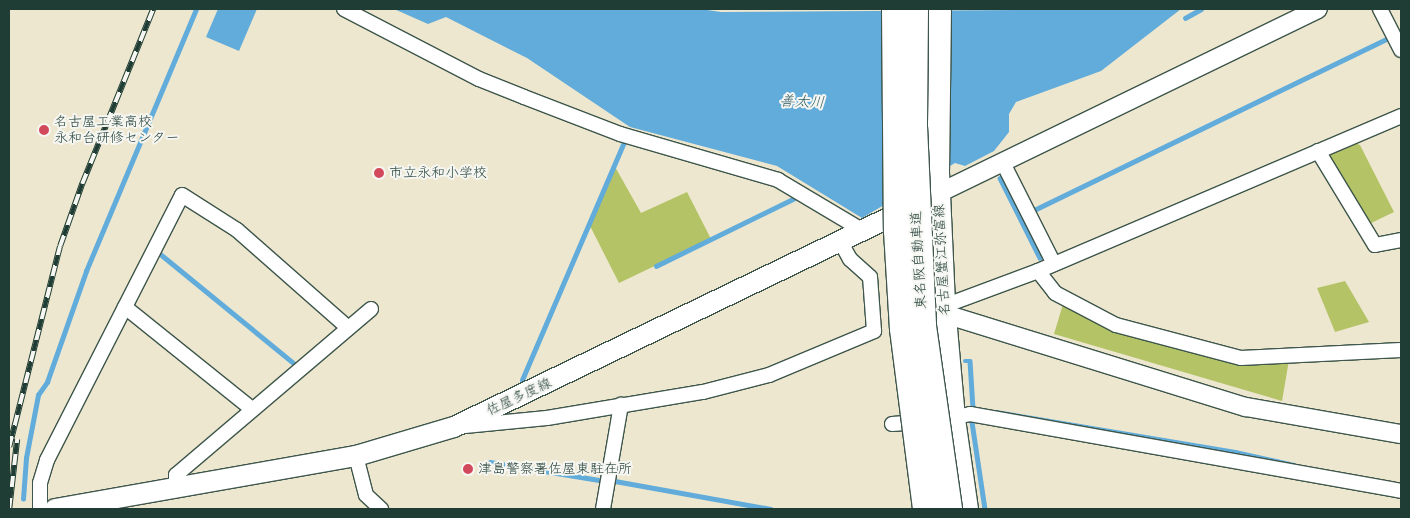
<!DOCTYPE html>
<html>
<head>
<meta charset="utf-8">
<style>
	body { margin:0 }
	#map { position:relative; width:1410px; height:518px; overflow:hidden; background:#eee7cf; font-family:"Balsamiq Sans","Klee One",sans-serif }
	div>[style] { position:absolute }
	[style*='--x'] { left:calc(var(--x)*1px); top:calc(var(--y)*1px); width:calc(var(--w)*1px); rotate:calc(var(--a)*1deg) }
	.green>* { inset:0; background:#b3c366 }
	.water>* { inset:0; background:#61acda }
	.stream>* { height:4.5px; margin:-2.25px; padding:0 2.25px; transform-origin:2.25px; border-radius:2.25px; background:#61acda }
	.roads { filter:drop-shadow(1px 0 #3e564b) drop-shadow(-1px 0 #3e564b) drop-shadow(0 1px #3e564b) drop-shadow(0 -1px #3e564b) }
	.minor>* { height:14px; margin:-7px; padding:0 7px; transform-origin:7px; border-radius:7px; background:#fff }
	.tertiary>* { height:18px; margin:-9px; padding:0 9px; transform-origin:9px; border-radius:9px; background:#fff }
	.secondary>* { height:20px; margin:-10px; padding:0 10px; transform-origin:10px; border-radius:10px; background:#fff }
	.primary>* { height:22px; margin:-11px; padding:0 11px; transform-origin:11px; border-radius:11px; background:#fff }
	.rail>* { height:5.5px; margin-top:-2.75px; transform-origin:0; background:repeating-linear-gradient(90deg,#f6f6f2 0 11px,#1f3d34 0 22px); box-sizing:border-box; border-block:1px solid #1f3d34 }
	.bridges { filter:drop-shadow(1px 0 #3e564b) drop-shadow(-1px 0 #3e564b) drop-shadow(0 1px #3e564b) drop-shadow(0 -1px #3e564b) }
	.motorway-bridge>* { height:26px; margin:-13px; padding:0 13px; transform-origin:13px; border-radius:13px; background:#fff }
	.dots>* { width:14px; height:14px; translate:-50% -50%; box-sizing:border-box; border:2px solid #f6f6f2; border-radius:50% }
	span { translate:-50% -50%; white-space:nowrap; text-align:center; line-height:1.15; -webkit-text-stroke:4px #f6f6f2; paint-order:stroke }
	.poi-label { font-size:14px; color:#1f3d34 }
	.left { translate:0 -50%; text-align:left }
	.street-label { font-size:14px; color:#1f3d34 }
	.water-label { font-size:15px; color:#335e66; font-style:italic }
	.frame { position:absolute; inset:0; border:10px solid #1f3d34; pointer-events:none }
</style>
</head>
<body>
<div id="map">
	<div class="green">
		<div style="clip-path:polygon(1355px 143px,1360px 145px,1394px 212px,1367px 225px,1327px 160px,1328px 153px)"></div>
		<div style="clip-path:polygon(614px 165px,641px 213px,687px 192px,711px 239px,619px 283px,588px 222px)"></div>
		<div style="clip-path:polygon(1345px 281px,1369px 322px,1335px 332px,1317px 288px)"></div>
		<div style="clip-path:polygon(1063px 304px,1116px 327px,1289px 360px,1282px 401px,1054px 334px)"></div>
	</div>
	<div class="water">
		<div style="clip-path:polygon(218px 9px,257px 9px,239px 51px,206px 37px)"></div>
		<div style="clip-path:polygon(394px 9px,700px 9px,721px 12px,1181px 9px,1101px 71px,1016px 102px,1009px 114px,1009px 132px,994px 151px,965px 166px,955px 163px,862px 218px,777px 166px,630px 127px,527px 58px,446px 17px,428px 24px)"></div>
	</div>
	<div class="stream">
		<div style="--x:1185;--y:18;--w:18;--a:-29"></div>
		<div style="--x:1000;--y:178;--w:89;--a:63.4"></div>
		<div style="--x:1032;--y:211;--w:398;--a:-25.9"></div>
		<div style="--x:158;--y:252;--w:177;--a:39.3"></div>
		<div style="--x:656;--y:266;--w:153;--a:-26.1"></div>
		<div style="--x:965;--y:361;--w:5;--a:0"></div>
		<div style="--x:970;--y:361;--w:48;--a:86.4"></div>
		<div style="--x:522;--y:380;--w:257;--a:-66.8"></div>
		<div style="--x:996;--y:412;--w:242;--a:9.5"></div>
		<div style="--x:1235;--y:452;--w:60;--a:12.4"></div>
		<div style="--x:972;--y:422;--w:88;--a:81.5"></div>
		<div style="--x:490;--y:462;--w:110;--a:9.4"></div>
		<div style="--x:615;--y:481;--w:158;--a:10.2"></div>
		<div style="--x:23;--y:499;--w:41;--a:-85.8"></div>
		<div style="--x:26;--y:458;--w:64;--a:-79.2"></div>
		<div style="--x:38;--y:395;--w:16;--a:-55"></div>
		<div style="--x:47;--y:382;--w:118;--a:-70.6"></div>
		<div style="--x:86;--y:271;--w:284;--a:-67.2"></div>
	</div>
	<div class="roads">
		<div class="minor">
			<div style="--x:344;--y:9;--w:152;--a:27.4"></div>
			<div style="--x:479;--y:79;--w:48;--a:21.8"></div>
			<div style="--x:524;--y:97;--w:103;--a:21.1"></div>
			<div style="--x:620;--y:134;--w:165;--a:16.2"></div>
			<div style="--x:778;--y:180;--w:98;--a:30.8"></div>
			<div style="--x:1380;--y:9;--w:46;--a:62.9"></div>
			<div style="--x:1318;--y:151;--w:110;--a:58.8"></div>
			<div style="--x:1375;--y:245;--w:26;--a:-11"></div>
			<div style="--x:1002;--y:161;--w:115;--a:63.2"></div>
			<div style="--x:1038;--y:271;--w:28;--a:52"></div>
			<div style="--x:1055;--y:293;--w:69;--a:27.7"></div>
			<div style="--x:1116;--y:325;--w:129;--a:14.8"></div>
			<div style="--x:1241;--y:358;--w:160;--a:-2.9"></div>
			<div style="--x:944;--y:306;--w:100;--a:-20.4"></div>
			<div style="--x:1038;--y:271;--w:395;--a:-23.1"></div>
			<div style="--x:125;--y:307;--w:163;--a:38.8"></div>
			<div style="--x:947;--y:419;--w:24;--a:-12"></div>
			<div style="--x:970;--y:414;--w:438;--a:10.1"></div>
			<div style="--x:892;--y:424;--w:29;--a:-4"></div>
			<div style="--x:465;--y:426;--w:82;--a:-5.6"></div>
			<div style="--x:547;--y:418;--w:158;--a:-9.5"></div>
			<div style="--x:703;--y:392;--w:68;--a:-14.4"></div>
			<div style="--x:769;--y:375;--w:114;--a:-22.7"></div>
			<div style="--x:874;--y:331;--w:54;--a:-94.2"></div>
			<div style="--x:870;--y:277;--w:27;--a:-138"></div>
			<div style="--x:850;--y:259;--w:21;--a:-119"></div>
			<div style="--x:356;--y:456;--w:40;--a:75.6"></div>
			<div style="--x:366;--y:495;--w:21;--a:43"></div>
			<div style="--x:176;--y:488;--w:13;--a:-90"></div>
			<div style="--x:176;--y:475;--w:256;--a:-40.4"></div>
			<div style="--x:40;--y:509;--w:26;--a:-90"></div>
			<div style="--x:40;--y:483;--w:24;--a:-73"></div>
			<div style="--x:47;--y:460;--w:297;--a:-63"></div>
			<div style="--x:182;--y:195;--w:65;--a:32.5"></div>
			<div style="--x:237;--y:230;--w:148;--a:41.4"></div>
			<div style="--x:603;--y:509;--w:106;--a:-80.2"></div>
		</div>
		<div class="tertiary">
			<div style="--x:939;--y:193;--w:421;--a:-25.9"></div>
			<div style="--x:945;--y:314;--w:315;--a:17.2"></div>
			<div style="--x:1246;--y:407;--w:157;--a:9.9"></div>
		</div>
		<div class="secondary">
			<div style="--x:55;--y:509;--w:306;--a:-10"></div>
			<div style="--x:356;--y:456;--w:102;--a:-16.5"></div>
			<div style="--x:454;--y:427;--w:505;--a:-25.7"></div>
		</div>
		<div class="primary">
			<div style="--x:940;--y:9;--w:163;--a:90.7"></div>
			<div style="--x:938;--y:172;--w:134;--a:87.4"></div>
			<div style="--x:944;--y:306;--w:113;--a:84.9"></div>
			<div style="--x:954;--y:419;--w:91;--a:81.8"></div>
		</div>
	</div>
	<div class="rail">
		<div style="--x:9;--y:447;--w:207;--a:-75.8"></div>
		<div style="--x:60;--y:246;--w:66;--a:-70.5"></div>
		<div style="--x:82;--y:184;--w:189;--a:-67.9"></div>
		<div style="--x:9;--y:509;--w:70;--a:-83.5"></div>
	</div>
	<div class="bridges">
		<div class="motorway-bridge">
			<div style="--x:895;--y:9;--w:222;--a:89.5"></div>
			<div style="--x:897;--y:231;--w:98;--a:86.5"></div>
			<div style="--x:903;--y:329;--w:181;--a:82.7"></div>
			<div style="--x:915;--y:9;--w:117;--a:90.5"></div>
			<div style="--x:914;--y:126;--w:200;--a:87.4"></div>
			<div style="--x:923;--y:326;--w:185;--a:81.9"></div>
		</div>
	</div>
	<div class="dots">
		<div style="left:44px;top:130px;background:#d1495b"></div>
		<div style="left:379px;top:173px;background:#d1495b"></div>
		<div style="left:468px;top:469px;background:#d1495b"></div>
	</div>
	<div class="poi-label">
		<span class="left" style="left:54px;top:130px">名古屋工業高校<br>永和台研修センター</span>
		<span class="left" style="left:389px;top:173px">市立永和小学校</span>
		<span class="left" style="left:478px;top:469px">津島警察署佐屋東駐在所</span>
	</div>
	<div class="street-label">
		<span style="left:919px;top:260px;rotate:-93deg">東名阪自動車道</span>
		<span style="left:942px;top:260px;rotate:-93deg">名古屋蟹江弥富線</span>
		<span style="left:519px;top:397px;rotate:-25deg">佐屋多度線</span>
	</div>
	<div class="water-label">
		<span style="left:802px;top:102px;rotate:3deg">善太川</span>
	</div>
	<div class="frame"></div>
</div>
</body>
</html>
